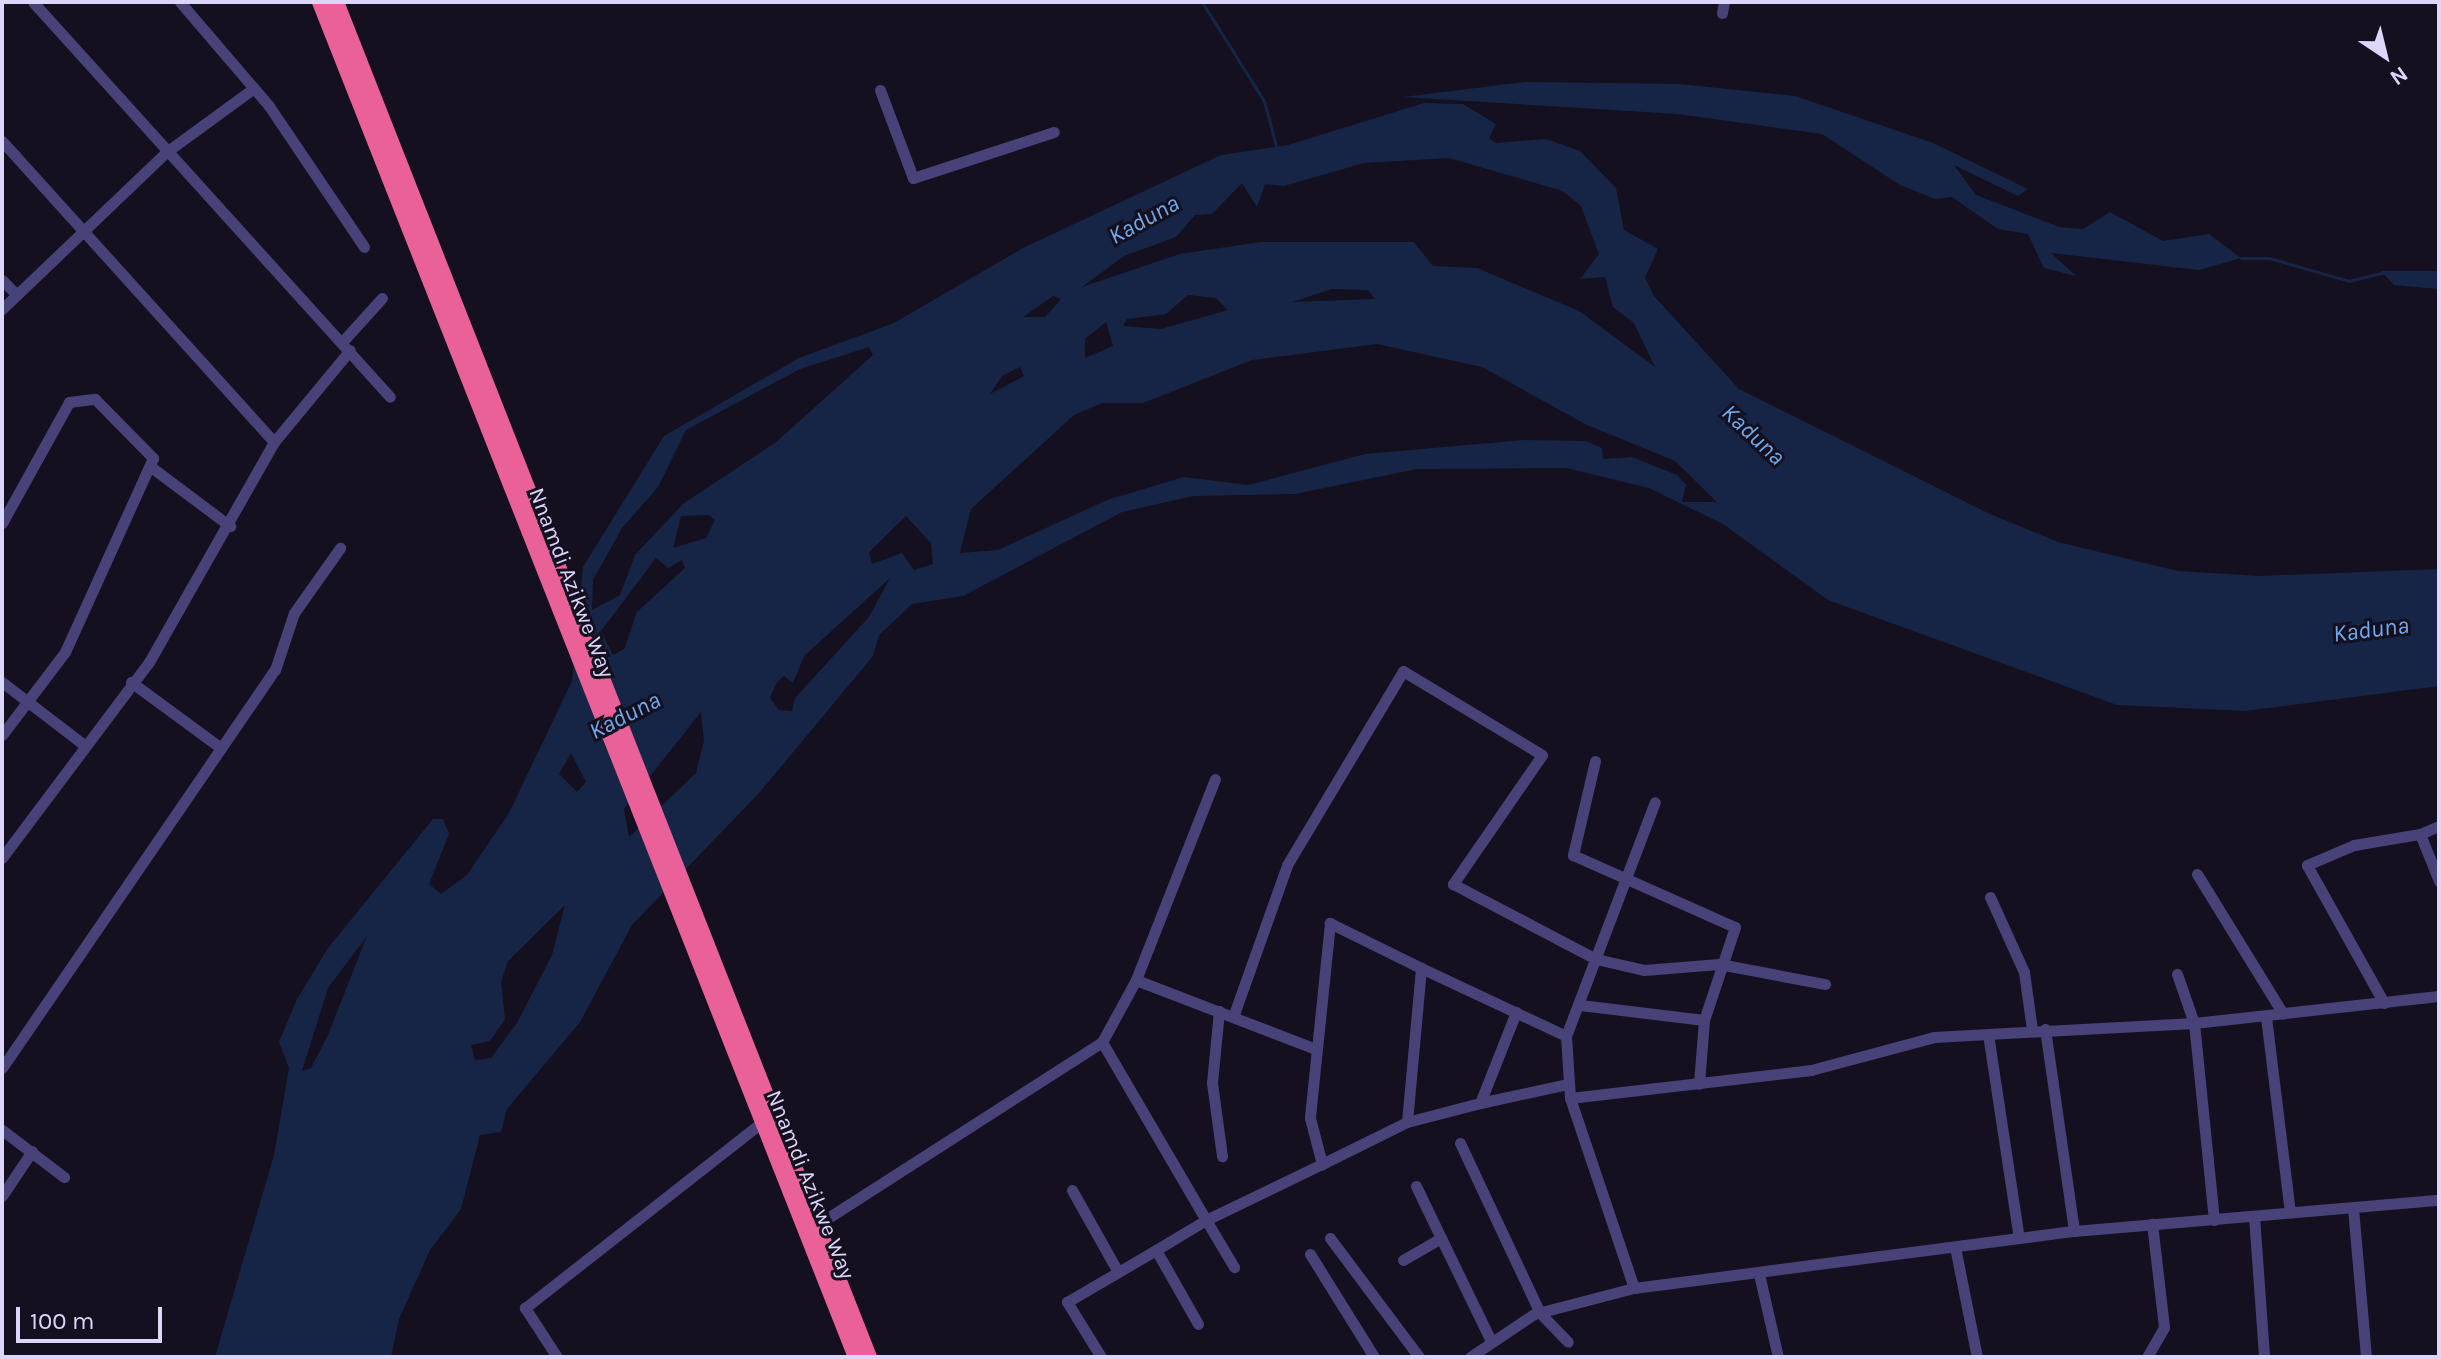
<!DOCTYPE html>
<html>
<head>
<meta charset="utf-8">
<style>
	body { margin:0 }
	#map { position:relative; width:2441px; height:1359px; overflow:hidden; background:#141020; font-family:Karla,sans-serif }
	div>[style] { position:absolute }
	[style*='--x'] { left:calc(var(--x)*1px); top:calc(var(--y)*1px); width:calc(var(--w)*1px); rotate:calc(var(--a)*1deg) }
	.water>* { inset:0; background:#162545 }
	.stream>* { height:3px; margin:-1.5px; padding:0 1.5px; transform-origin:1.5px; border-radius:1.5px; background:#162545 }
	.minor>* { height:11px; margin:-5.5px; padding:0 5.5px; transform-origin:5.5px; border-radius:5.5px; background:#484279 }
	.highway>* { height:16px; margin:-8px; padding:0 8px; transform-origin:8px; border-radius:8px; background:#e96198 }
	span { translate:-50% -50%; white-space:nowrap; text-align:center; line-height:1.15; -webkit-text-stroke:6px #141020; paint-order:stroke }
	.street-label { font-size:22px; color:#dcd6f9 }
	.water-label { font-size:24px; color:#71aaec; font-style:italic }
	.frame { position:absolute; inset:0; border:4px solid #dcd6f9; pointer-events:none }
	.north { position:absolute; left:2345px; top:16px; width:80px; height:80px; -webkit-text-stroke:6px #141020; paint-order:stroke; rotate:145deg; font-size:22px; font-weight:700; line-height:32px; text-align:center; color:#dcd6f9 }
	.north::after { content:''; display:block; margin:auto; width:28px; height:36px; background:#dcd6f9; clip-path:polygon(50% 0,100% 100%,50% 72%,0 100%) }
	.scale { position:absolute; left:16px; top:1307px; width:146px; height:36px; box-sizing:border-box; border:4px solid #dcd6f9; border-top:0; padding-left:10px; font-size:24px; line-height:28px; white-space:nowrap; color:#dcd6f9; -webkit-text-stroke:6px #141020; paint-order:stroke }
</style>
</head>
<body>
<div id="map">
	<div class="water">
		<div style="clip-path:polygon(1525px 82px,1680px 84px,1795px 96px,1933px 143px,2028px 189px,2018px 196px,1954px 165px,1976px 195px,2059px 227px,2083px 229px,2110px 212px,2163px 241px,2209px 234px,2241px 258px,2199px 270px,2051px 253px,2076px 276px,2044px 268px,2028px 234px,1998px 229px,1952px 197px,1935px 199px,1900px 185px,1822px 134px,1678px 114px,1403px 97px)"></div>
		<div style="clip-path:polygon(evenodd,1424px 103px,1463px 104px,1496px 124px,1489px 138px,1496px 143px,1546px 139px,1580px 151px,1616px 188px,1624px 230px,1658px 249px,1645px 278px,1654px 296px,1739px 389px,1990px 514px,2058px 542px,2178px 571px,2258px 576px,2439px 569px,2439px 686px,2245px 711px,2117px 705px,1828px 600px,1723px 524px,1649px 488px,1566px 468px,1417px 469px,1295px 494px,1193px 496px,1122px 512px,963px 596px,912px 604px,879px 635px,873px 656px,760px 792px,632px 925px,580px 1022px,507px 1109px,501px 1132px,480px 1135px,461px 1209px,430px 1250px,399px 1319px,391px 1357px,215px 1357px,274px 1155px,289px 1068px,279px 1042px,297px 999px,328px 948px,433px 819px,443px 819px,449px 834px,429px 884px,441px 894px,467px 875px,509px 813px,572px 681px,583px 567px,664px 436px,799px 358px,894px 323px,1023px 248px,1221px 155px,1288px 145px,1424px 103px,1449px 158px,1563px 191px,1581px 206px,1599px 254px,1580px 279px,1605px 277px,1613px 307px,1634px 323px,1655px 367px,1579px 311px,1477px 268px,1433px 266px,1414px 242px,1260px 242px,1180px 254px,1082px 287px,1124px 256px,1176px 237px,1195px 215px,1212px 214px,1242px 183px,1257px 207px,1265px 184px,1284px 186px,1364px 163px,1449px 158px,1424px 103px,1332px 289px,1368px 290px,1375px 299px,1292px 302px,1332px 289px,1424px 103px,1188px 295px,1216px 298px,1228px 310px,1161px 329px,1123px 326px,1127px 319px,1166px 314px,1188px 295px,1424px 103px,1053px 296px,1061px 299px,1045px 317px,1023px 317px,1053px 296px,1424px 103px,1106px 322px,1113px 346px,1085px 358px,1085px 339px,1106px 322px,1424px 103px,1377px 344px,1482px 367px,1585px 424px,1675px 461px,1717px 502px,1682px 502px,1686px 485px,1677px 475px,1632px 457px,1603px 459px,1602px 448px,1586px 441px,1524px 440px,1365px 454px,1248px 485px,1184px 477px,1107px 500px,998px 550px,960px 553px,971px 509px,1074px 415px,1102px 403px,1143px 403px,1252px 360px,1377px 344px,1424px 103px,869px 347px,873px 355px,775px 443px,684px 503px,635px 555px,620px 595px,592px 610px,593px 580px,622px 528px,658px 487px,686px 430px,800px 369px,869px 347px,1424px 103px,1020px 367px,1024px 376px,990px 394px,1002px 376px,1020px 367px,1424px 103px,709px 515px,715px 520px,706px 538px,673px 548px,681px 516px,709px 515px,1424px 103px,906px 516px,931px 543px,933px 564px,914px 570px,902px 553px,872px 564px,869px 552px,906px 516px,1424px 103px,656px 558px,668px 568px,682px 560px,685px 568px,637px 612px,624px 649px,613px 655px,601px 631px,656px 558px,1424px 103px,890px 578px,869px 617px,795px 698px,792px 711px,779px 710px,770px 698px,777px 682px,784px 676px,793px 683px,804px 656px,890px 578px,1424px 103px,701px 712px,704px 741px,696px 773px,629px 837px,624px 809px,701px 712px,1424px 103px,571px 753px,586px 782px,577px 792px,559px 774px,571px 753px,1424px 103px,565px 905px,552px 955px,517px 1023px,491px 1058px,475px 1060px,471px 1045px,490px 1041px,505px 1019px,501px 982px,508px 961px,565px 905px,1424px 103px,367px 936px,328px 1035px,311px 1068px,302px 1071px,328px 988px,367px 936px)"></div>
		<div style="clip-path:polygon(2381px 271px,2439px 271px,2439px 289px,2394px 285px)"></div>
	</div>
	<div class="stream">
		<div style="--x:1202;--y:2;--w:117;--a:57.9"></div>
		<div style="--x:1264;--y:101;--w:47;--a:75.1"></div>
		<div style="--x:2437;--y:2;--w:4;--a:56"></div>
		<div style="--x:2241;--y:258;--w:28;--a:0"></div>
		<div style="--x:2269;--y:258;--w:83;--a:16"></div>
		<div style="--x:2349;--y:281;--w:36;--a:-14"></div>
	</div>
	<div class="minor">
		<div style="--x:33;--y:2;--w:532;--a:47.89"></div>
		<div style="--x:180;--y:2;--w:137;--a:49.4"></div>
		<div style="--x:269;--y:106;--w:170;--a:56"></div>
		<div style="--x:1722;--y:13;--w:11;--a:-80"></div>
		<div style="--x:880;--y:90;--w:94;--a:69.4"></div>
		<div style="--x:913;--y:178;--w:148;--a:-18.1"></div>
		<div style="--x:2;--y:141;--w:406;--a:47.9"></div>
		<div style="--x:274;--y:442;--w:253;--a:119.6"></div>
		<div style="--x:149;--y:662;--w:245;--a:126.9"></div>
		<div style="--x:2;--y:280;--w:16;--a:45"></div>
		<div style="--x:2;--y:309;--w:226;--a:-43.7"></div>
		<div style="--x:165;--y:153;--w:110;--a:-36.1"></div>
		<div style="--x:343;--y:341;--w:58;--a:-47.8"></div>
		<div style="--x:274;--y:442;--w:119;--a:-50.4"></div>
		<div style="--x:151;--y:467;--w:99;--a:36.8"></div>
		<div style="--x:2;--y:523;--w:138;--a:-61"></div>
		<div style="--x:69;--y:402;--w:26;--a:-7"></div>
		<div style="--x:95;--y:399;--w:83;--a:45.5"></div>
		<div style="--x:153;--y:458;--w:213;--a:114.4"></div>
		<div style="--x:65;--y:652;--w:104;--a:127.2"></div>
		<div style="--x:2;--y:682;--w:103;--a:37.5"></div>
		<div style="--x:131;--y:682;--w:112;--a:36.3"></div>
		<div style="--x:1595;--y:761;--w:97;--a:103.2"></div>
		<div style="--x:1573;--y:855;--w:177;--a:24"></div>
		<div style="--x:1735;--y:927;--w:98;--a:108.4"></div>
		<div style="--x:1704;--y:1020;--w:64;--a:94.5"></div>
		<div style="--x:1215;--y:779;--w:216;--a:111.5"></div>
		<div style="--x:1136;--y:980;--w:190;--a:21"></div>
		<div style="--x:2420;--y:834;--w:21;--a:-23"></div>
		<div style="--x:2197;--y:874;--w:164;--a:58.4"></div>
		<div style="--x:1990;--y:897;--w:82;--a:65.6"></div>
		<div style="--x:2024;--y:972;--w:59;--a:82.1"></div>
		<div style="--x:1421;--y:968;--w:102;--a:-153.7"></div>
		<div style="--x:1330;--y:923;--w:196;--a:95.9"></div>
		<div style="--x:1310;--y:1118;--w:48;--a:75.4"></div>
		<div style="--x:1322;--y:1164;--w:95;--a:-26.3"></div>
		<div style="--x:1407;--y:1122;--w:75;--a:-14.6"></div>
		<div style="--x:1480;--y:1103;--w:98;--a:-68.4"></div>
		<div style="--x:2177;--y:974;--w:52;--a:70.9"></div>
		<div style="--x:2194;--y:1023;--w:198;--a:84.2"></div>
		<div style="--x:2384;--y:1003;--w:158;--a:-119.2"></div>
		<div style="--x:2307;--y:865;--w:51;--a:-23.1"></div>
		<div style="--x:2354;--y:845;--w:67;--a:-9.5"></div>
		<div style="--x:2420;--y:834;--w:51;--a:68"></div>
		<div style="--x:1580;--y:1005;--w:125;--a:6.9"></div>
		<div style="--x:1219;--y:1011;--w:72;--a:95.6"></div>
		<div style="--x:1212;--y:1083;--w:74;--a:82.2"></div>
		<div style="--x:1233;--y:1017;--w:161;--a:-70.4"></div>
		<div style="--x:1287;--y:865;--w:226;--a:-59.1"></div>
		<div style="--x:1403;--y:671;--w:162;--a:31.1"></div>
		<div style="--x:1542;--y:755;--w:157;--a:124.6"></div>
		<div style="--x:1453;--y:884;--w:161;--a:27.7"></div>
		<div style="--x:1596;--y:959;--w:49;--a:12.9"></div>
		<div style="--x:1644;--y:970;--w:75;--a:-4.6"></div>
		<div style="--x:1719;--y:964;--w:108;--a:10.7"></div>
		<div style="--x:2266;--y:1017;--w:197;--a:83"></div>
		<div style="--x:2045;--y:1029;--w:204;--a:81.8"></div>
		<div style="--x:1988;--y:1034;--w:206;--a:81.4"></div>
		<div style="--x:1102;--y:1042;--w:206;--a:59.7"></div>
		<div style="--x:1206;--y:1220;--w:129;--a:-25.8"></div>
		<div style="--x:2;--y:1068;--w:483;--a:-55.6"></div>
		<div style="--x:275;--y:670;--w:60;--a:-71.6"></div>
		<div style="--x:294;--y:613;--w:80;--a:-54.7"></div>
		<div style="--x:1570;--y:1098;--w:243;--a:-6.6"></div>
		<div style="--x:1811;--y:1070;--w:127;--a:-15"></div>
		<div style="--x:1934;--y:1037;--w:260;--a:-3.1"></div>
		<div style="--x:2194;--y:1023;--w:246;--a:-6.3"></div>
		<div style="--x:1480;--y:1103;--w:90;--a:-12.2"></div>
		<div style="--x:1407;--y:1122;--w:155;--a:-84.8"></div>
		<div style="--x:1421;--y:968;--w:160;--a:25.1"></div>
		<div style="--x:2;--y:1130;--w:78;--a:37.2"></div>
		<div style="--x:1460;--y:1143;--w:188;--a:64.8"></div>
		<div style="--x:1540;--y:1313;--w:40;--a:46"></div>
		<div style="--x:1416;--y:1186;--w:58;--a:64.3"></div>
		<div style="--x:1072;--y:1190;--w:94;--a:60.7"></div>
		<div style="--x:2;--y:1196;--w:54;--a:-56.3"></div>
		<div style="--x:2353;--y:1208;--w:150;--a:85"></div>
		<div style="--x:2254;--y:1216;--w:141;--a:85.9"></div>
		<div style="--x:817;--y:1225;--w:339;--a:-32.7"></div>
		<div style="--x:1102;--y:1042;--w:71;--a:-61.3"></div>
		<div style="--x:1330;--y:1238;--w:149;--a:53.2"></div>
		<div style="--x:1955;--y:1247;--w:112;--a:78.7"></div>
		<div style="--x:1156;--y:1250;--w:58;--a:-31"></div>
		<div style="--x:1206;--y:1220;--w:55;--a:59.2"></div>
		<div style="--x:1310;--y:1254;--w:121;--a:58.1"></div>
		<div style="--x:1403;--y:1260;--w:44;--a:-30.1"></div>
		<div style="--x:1441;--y:1238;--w:112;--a:64.1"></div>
		<div style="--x:1759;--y:1274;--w:85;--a:77.1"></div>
		<div style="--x:1634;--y:1288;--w:200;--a:-108.6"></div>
		<div style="--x:1570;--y:1098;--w:62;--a:-93.7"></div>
		<div style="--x:1566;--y:1036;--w:250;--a:-69.2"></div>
		<div style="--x:557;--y:1357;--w:59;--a:-123.1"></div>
		<div style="--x:525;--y:1308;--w:300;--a:-38.1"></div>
		<div style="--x:1101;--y:1357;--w:65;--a:-121.7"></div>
		<div style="--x:1067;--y:1302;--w:103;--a:-30.3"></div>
		<div style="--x:1156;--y:1250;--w:85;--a:60.4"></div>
		<div style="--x:1470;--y:1357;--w:77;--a:-33.9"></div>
		<div style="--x:1534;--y:1314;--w:103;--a:-14.6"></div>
		<div style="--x:1634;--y:1288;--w:444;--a:-7.4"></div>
		<div style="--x:2074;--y:1231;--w:366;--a:-4.9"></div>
		<div style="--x:2147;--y:1357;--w:34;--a:-60"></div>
		<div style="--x:2164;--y:1327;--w:104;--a:-96.6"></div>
	</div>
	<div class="highway">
		<div style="--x:320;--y:2;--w:1457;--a:68.42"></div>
		<div style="--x:336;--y:2;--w:1456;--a:68.53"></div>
	</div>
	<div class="street-label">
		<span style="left:571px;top:583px;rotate:69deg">Nnamdi Azikwe Way</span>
		<span style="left:810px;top:1185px;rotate:68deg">Nnamdi Azikwe Way</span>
	</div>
	<div class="water-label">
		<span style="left:1144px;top:220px;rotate:-29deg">Kaduna</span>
		<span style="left:1753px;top:435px;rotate:43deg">Kaduna</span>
		<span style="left:2371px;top:630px;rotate:-7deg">Kaduna</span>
		<span style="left:625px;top:716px;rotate:-27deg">Kaduna</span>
	</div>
	<div class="frame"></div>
	<div class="north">N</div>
	<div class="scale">100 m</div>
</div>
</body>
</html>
